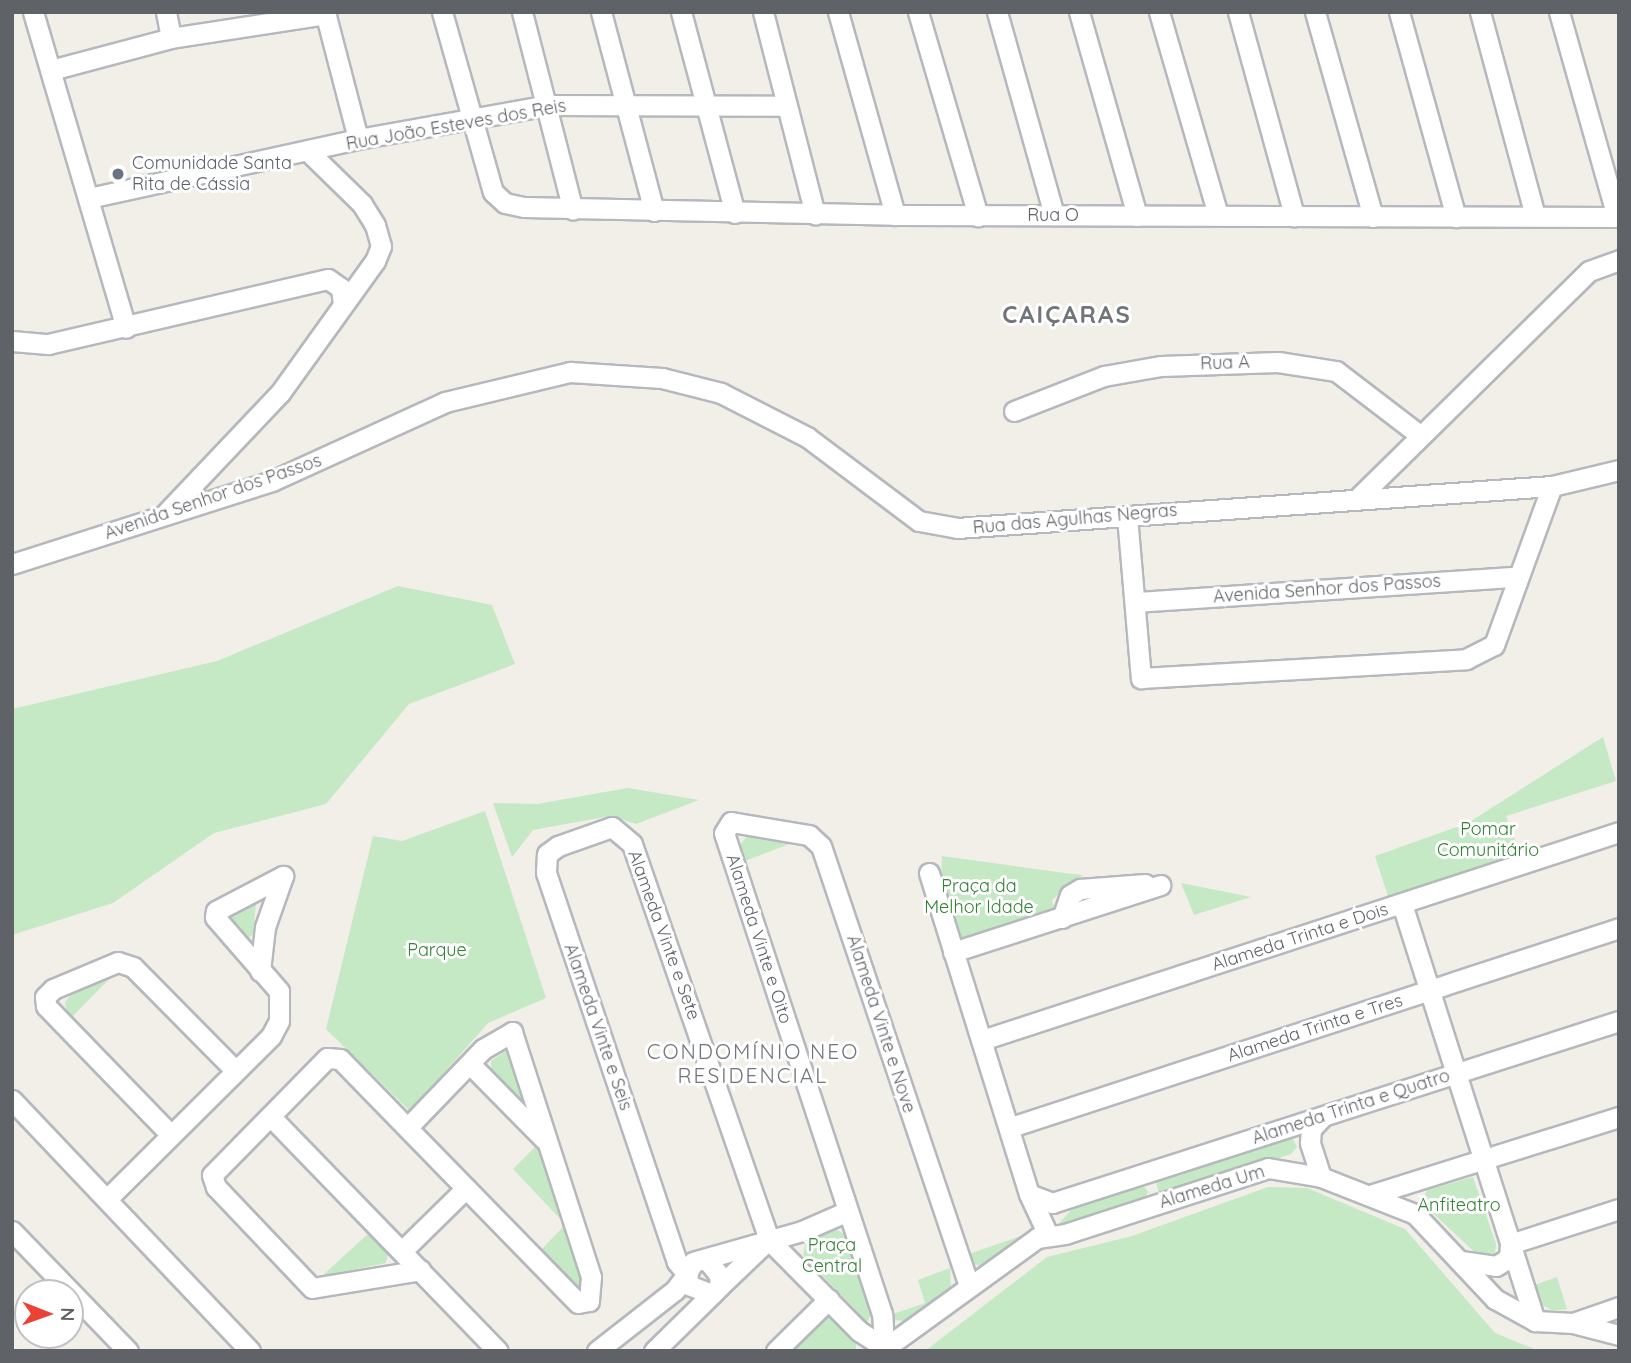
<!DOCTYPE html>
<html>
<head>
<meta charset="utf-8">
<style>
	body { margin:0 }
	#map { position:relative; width:1631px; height:1363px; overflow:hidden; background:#f1efe8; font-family:Quicksand,sans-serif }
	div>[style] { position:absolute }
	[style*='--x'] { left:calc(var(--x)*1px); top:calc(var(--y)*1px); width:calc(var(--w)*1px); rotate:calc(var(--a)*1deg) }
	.green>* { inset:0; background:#c5e8c5 }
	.roads { filter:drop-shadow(2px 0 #b5b8bc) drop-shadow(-2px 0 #b5b8bc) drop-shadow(0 2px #b5b8bc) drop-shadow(0 -2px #b5b8bc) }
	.minor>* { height:19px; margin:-9.5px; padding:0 9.5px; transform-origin:9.5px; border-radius:9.5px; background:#fff }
	.dots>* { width:19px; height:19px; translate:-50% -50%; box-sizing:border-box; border:4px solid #fff; border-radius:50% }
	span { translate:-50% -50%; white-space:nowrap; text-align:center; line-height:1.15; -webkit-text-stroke:6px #fff; paint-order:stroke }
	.street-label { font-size:18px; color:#5f6368 }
	.worship-label { font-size:18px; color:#5b616d }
	.left { translate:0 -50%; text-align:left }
	.park-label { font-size:18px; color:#348238 }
	.quarter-label { font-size:21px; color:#70757a; letter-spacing:2px }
	.district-label { font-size:24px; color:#70757a; font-weight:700; letter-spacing:2px }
	.frame { position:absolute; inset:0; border:14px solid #5f6368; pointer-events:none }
	.north { position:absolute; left:14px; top:1279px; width:70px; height:70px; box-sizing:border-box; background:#fff; border:2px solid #bfc1c3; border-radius:50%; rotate:91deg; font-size:19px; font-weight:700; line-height:28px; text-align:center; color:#5f6368 }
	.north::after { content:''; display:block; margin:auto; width:24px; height:32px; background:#ea4335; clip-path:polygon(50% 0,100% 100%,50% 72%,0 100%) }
</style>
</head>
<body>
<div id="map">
	<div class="green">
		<div style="clip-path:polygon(398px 586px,492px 605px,515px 664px,409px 704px,326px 804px,214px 833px,113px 903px,12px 935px,12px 709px,217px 661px)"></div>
		<div style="clip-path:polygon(1603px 737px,1616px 781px,1506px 816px,1521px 856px,1389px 899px,1375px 856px,1468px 823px)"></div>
		<div style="clip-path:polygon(628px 788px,699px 800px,636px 824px,610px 816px,533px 830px,512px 857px,493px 803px,537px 804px)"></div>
		<div style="clip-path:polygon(485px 811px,546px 998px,488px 1023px,410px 1111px,326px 1029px,373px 836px,402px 841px)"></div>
		<div style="clip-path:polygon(749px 834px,795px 842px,745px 861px,738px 847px)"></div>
		<div style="clip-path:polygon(942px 856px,1064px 873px,1083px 875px,1052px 900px,1055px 912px,966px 940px,956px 935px,941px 884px)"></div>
		<div style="clip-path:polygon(1181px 883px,1251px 897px,1194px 915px)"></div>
		<div style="clip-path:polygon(256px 902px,253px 935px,244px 940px,225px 918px)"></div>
		<div style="clip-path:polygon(114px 974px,72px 1017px,67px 1014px,65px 1002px,74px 991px)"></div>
		<div style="clip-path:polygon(510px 1048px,533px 1116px,492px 1075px,491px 1061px)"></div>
		<div style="clip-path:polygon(1290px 1133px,1297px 1147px,1291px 1154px,1160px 1198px,1155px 1178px)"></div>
		<div style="clip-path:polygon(536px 1146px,540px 1150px,564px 1223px,513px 1169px)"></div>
		<div style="clip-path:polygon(1473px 1177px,1496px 1244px,1494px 1260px,1481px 1258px,1422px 1203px,1427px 1190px)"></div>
		<div style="clip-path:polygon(1140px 1182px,1148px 1191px,1146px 1198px,1055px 1228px,1081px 1199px)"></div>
		<div style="clip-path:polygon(1268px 1187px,1307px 1188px,1405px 1229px,1495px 1333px,1539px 1351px,925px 1351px,1047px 1257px,1132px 1236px)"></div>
		<div style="clip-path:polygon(564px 1226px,586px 1283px,582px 1291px,540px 1251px)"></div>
		<div style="clip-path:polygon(837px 1230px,848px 1236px,871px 1315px,867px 1322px,803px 1255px,806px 1241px)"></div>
		<div style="clip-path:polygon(369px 1233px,388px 1253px,386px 1263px,322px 1276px)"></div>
		<div style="clip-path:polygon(1024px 1235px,981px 1266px,970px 1263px,966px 1255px)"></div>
		<div style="clip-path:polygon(950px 1268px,951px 1289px,905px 1321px,894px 1320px,893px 1314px,925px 1303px,918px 1280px)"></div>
		<div style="clip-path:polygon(1557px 1277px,1567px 1309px,1553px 1311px,1536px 1301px,1532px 1286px)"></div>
		<div style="clip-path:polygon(833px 1316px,856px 1342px,856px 1351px,790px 1351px,822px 1318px)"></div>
	</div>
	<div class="roads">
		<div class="minor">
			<div style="--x:33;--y:12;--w:329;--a:73.6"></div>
			<div style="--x:166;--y:12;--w:26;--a:79"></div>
			<div style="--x:325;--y:12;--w:131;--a:75.4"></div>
			<div style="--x:442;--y:12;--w:187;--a:74.2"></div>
			<div style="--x:493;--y:192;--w:16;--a:43"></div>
			<div style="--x:505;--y:203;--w:19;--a:12"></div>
			<div style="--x:524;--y:207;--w:371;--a:1.2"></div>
			<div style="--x:895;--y:215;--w:724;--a:0.16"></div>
			<div style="--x:522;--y:12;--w:204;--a:75.6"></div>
			<div style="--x:601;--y:12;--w:206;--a:75.1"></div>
			<div style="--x:681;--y:12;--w:208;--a:75"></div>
			<div style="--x:763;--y:12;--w:209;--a:75.6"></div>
			<div style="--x:838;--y:12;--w:211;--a:74.3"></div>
			<div style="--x:918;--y:12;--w:213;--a:73.6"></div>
			<div style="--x:997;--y:12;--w:211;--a:74.3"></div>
			<div style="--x:1079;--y:12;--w:212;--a:74.1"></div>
			<div style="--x:1159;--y:12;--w:211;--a:73.8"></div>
			<div style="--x:1238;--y:12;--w:212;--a:74.6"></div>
			<div style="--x:1315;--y:12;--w:213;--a:74.2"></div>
			<div style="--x:1399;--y:12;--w:213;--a:74.5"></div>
			<div style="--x:1480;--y:12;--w:211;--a:74.9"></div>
			<div style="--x:1559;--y:12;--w:213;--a:74.2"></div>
			<div style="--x:51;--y:70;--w:124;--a:-14.9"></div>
			<div style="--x:171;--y:38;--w:157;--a:-8.8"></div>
			<div style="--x:89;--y:198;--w:275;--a:-12.4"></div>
			<div style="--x:358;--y:139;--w:193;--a:-10.1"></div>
			<div style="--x:548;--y:105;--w:239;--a:0.2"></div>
			<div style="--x:12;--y:341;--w:36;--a:5"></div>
			<div style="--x:48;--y:344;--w:287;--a:-13.1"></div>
			<div style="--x:328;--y:279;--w:16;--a:35"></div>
			<div style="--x:341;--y:288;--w:16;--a:83"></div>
			<div style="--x:1014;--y:411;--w:97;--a:-21.3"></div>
			<div style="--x:1104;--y:376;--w:58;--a:-10"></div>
			<div style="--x:1161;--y:366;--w:117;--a:-2"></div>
			<div style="--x:1278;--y:362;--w:59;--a:8.8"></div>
			<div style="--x:1336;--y:371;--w:107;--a:37.4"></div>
			<div style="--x:1359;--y:497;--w:322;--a:-44.5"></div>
			<div style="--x:1589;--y:271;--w:32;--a:-20"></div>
			<div style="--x:167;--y:512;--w:164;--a:-46.5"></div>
			<div style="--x:280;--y:393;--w:163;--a:-54.3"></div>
			<div style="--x:375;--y:261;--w:16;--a:-68"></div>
			<div style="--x:381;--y:246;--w:22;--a:-106"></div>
			<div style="--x:375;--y:225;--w:25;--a:-122"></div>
			<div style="--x:362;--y:204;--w:73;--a:-135.6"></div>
			<div style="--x:1127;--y:516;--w:163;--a:85.1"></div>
			<div style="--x:1141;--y:678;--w:326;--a:-3.3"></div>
			<div style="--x:1466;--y:659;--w:31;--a:-27"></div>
			<div style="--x:1494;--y:645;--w:169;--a:-70"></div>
			<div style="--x:12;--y:564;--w:273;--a:-17.7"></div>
			<div style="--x:272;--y:481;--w:190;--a:-24.5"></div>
			<div style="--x:445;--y:402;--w:129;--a:-13.5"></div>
			<div style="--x:570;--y:372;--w:92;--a:3.7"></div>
			<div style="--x:662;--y:378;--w:61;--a:14.3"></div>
			<div style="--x:721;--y:393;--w:97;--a:27.1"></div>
			<div style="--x:807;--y:437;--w:140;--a:36.9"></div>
			<div style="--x:919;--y:521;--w:39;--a:10"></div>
			<div style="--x:957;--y:528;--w:596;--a:-4.04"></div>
			<div style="--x:1552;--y:486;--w:69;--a:-13.4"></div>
			<div style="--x:1136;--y:602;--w:382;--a:-3.8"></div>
			<div style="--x:929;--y:873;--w:336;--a:72.7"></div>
			<div style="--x:1029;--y:1194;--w:38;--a:65"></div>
			<div style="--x:1402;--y:904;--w:438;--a:72.3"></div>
			<div style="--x:1062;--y:918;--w:24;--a:-71"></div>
			<div style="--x:1070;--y:895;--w:12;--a:-31"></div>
			<div style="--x:1080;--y:889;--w:65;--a:-4.4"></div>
			<div style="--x:953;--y:952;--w:218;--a:-17.9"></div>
			<div style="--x:260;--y:971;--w:44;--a:-83.5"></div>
			<div style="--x:265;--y:927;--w:54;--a:-70.6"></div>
			<div style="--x:982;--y:1040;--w:670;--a:-18.08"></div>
			<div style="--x:471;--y:1065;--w:104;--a:45.4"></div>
			<div style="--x:12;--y:1100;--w:346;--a:46.5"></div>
			<div style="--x:270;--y:1116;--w:327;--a:45.9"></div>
			<div style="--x:408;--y:1127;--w:108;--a:-46.1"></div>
			<div style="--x:483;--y:1049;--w:34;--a:-30"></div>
			<div style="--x:512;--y:1032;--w:257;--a:72.1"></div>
			<div style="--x:591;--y:1277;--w:24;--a:95"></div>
			<div style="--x:589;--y:1301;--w:11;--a:170"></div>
			<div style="--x:578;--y:1303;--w:341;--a:-134.3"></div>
			<div style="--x:340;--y:1059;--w:13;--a:-176"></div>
			<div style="--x:327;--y:1058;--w:164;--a:134.5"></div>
			<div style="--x:212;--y:1175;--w:13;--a:72"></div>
			<div style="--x:216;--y:1187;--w:139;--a:46.5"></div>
			<div style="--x:312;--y:1288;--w:110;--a:-9.4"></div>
			<div style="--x:1011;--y:1127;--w:640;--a:-18.12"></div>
			<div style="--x:170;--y:1134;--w:178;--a:-134.1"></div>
			<div style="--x:46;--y:1006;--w:9;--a:-96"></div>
			<div style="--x:45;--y:997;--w:11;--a:-45"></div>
			<div style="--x:53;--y:989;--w:70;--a:-22.6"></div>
			<div style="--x:118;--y:962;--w:16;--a:18"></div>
			<div style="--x:133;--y:967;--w:145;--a:45.3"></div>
			<div style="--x:1321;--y:1177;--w:36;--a:-108"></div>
			<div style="--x:1310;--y:1143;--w:14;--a:-86"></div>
			<div style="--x:1311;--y:1129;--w:16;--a:-47"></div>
			<div style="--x:1029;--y:1194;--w:25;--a:21"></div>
			<div style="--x:1052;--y:1203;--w:595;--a:-17.8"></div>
			<div style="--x:1373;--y:1194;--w:258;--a:-17.4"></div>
			<div style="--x:108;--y:1198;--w:230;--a:-44.8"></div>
			<div style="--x:271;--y:1036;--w:17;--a:-62"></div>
			<div style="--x:279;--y:1021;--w:30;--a:-90"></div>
			<div style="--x:279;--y:991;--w:98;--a:-130.9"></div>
			<div style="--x:215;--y:917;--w:6;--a:-81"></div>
			<div style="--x:216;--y:911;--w:76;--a:-27.6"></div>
			<div style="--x:12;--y:1231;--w:167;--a:46"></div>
			<div style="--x:769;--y:1240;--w:128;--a:45.3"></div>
			<div style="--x:859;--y:1331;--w:30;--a:33"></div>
			<div style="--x:402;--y:1251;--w:87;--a:-44.5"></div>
			<div style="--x:707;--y:1260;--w:19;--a:51"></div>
			<div style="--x:719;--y:1275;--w:11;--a:85"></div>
			<div style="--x:720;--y:1286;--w:11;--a:135"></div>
			<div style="--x:712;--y:1294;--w:25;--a:-159"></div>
			<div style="--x:689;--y:1285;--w:11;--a:-100"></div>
			<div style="--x:687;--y:1274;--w:13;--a:-63"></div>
			<div style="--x:693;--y:1262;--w:113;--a:-15.9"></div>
			<div style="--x:802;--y:1231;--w:50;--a:-23.5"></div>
			<div style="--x:1461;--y:1261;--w:35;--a:8"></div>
			<div style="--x:1496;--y:1266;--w:15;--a:-32"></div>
			<div style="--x:1509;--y:1258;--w:14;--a:-86"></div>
			<div style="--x:1510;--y:1244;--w:114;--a:-17.8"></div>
			<div style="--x:720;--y:1286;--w:62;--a:-43.7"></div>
			<div style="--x:1573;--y:1323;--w:48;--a:14.6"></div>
			<div style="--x:884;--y:1347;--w:33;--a:-93"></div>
			<div style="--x:882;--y:1314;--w:506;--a:-108.18"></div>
			<div style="--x:724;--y:833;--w:13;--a:-58"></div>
			<div style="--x:731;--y:822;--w:79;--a:9.5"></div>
			<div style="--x:809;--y:835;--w:16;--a:43"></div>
			<div style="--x:821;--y:846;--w:462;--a:71.4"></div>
			<div style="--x:597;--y:1351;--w:99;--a:-38"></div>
			<div style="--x:675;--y:1290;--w:20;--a:-53"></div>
			<div style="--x:687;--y:1274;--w:16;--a:-130"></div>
			<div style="--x:677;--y:1262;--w:411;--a:-108.6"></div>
			<div style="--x:546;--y:872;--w:18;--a:-87"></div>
			<div style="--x:547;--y:854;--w:14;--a:-36"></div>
			<div style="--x:558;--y:846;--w:57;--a:-19.4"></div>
			<div style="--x:612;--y:827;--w:26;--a:40"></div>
			<div style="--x:632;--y:844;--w:419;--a:70.9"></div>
			<div style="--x:654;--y:1351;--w:81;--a:-44.5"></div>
			<div style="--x:776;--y:1351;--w:74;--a:-44.5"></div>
			<div style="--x:881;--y:1351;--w:193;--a:-35.9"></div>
			<div style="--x:1037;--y:1238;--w:28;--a:-8"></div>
			<div style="--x:1065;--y:1234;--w:213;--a:-18"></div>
			<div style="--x:1268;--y:1168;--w:54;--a:9.6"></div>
			<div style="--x:1321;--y:1177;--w:101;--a:21.5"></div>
			<div style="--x:1415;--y:1214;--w:117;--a:46.7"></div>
			<div style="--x:1495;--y:1299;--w:46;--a:28.8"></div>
			<div style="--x:1535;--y:1321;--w:38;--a:3"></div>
			<div style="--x:1573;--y:1323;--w:49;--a:-19.2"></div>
		</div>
	</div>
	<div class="dots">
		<div style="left:118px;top:174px;background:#6b7280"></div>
	</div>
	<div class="street-label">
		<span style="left:456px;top:125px;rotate:-10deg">Rua João Esteves dos Reis</span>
		<span style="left:1053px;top:215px">Rua O</span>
		<span style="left:1225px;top:363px;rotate:-2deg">Rua A</span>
		<span style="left:213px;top:497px;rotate:-19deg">Avenida Senhor dos Passos</span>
		<span style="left:1075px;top:519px;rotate:-5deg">Rua das Agulhas Negras</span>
		<span style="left:1327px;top:589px;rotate:-4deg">Avenida Senhor dos Passos</span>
		<span style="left:664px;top:935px;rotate:70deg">Alameda Vinte e Sete</span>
		<span style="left:1300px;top:937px;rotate:-18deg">Alameda Trinta e Dois</span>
		<span style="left:759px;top:939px;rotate:72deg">Alameda Vinte e Oito</span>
		<span style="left:881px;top:1024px;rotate:72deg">Alameda Vinte e Nove</span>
		<span style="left:598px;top:1027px;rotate:71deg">Alameda Vinte e Seis</span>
		<span style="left:1315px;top:1028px;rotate:-18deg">Alameda Trinta e Tres</span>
		<span style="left:1351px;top:1107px;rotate:-18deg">Alameda Trinta e Quatro</span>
		<span style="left:1212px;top:1187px;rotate:-17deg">Alameda Um</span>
	</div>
	<div class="worship-label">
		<span class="left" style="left:132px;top:174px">Comunidade Santa<br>Rita de Cássia</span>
	</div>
	<div class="park-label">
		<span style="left:1488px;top:840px">Pomar<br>Comunitário</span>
		<span style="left:979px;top:897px">Praça da<br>Melhor Idade</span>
		<span style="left:437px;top:950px">Parque</span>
		<span style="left:1459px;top:1205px">Anfiteatro</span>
		<span style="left:832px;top:1256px">Praça<br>Central</span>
	</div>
	<div class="quarter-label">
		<span style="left:753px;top:1063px">CONDOMÍNIO NEO<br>RESIDENCIAL</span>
	</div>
	<div class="district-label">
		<span style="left:1067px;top:315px">CAIÇARAS</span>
	</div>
	<div class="frame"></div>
	<div class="north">N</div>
</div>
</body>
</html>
